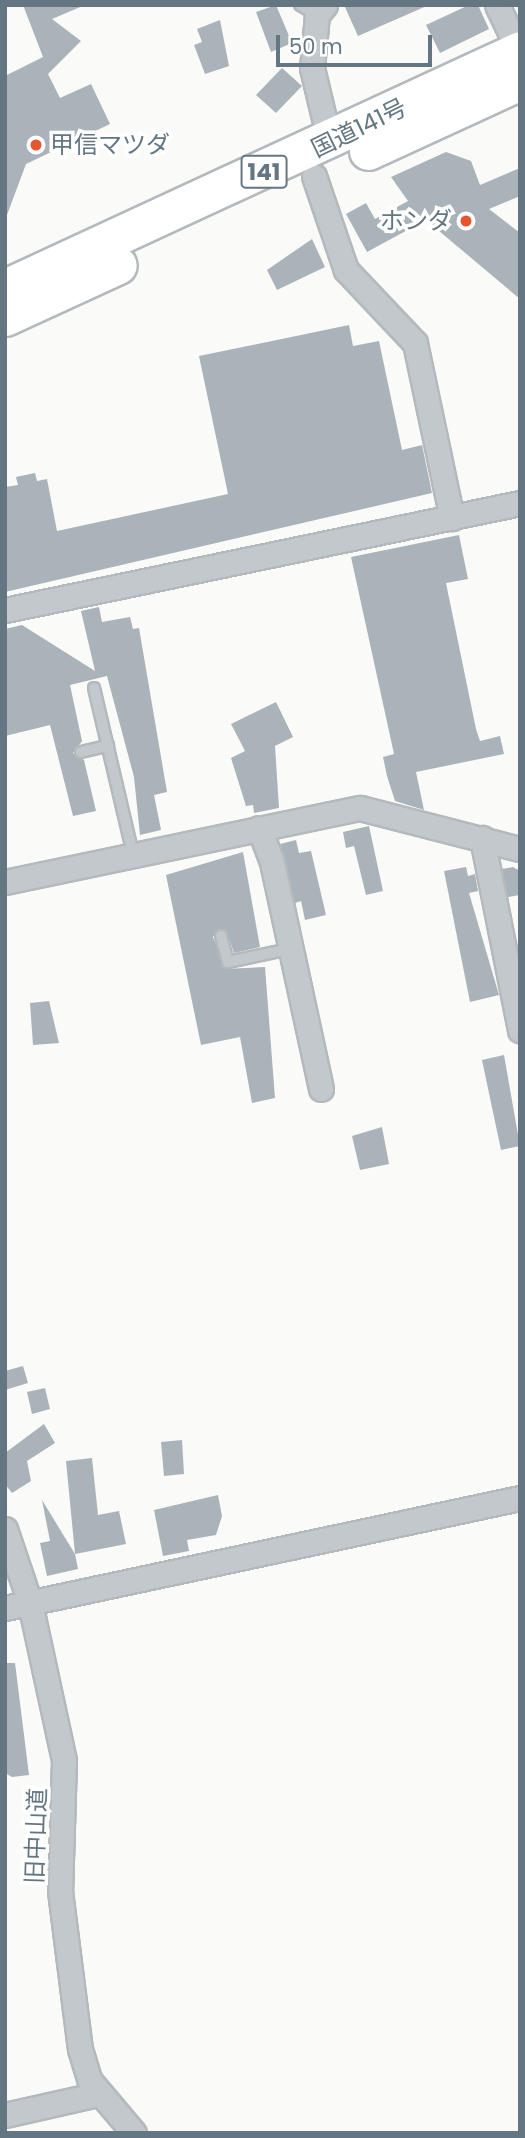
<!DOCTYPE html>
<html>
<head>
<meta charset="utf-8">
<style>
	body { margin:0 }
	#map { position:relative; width:525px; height:2138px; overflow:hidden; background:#fafaf8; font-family:Poppins,"Noto Sans JP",sans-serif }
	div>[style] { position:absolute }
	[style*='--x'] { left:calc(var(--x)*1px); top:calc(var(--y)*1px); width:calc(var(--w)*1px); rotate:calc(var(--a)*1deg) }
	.building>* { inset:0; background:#aab3b9 }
	.roads { filter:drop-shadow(2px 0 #b4b9bd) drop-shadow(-2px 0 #b4b9bd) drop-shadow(0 2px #b4b9bd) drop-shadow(0 -2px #b4b9bd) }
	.service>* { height:10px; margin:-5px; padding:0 5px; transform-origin:5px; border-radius:5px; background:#c3c8cc }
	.minor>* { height:23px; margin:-11.5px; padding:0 11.5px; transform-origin:11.5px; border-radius:11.5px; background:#c3c8cc }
	.trunk>* { height:37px; margin:-18.5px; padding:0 18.5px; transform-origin:18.5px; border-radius:18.5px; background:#fff }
	.dots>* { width:19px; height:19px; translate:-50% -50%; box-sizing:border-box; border:4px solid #fff; border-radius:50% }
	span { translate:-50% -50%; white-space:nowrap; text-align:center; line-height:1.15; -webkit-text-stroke:7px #fff; paint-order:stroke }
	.shield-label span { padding:2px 5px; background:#fff; border:2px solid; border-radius:5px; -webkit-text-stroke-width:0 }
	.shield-label { font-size:23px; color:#657683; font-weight:700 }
	.street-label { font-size:24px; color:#657683 }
	.poi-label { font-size:24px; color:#657683 }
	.left { translate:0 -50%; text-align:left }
	.right { translate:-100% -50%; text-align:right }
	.frame { position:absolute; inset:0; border:7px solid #657683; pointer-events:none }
	.scale { position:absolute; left:276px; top:35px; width:156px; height:32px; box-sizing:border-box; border:4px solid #657683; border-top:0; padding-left:9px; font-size:21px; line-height:24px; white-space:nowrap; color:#657683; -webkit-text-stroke:5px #fff; paint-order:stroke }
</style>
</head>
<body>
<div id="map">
	<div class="building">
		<div style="clip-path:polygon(23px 5px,85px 5px,52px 19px,81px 41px,48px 74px,60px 98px,91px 84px,110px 124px,26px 164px,7px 215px,5px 76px,43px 57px)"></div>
		<div style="clip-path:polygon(276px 5px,292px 43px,271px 52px,256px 12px)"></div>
		<div style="clip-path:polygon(344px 5px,429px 5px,358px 36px)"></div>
		<div style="clip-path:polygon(469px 5px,478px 5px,489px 29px,440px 53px,426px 25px)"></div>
		<div style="clip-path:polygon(220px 20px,229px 66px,205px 74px,194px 45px,202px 42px,197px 29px)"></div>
		<div style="clip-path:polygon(282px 68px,302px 86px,276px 113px,256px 95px)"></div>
		<div style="clip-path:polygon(446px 152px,471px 161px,480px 185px,520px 168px,520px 196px,489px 209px,520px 233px,520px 299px,426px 220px,367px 252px,346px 214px,366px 203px,375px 219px,408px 201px,391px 177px)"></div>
		<div style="clip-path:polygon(312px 239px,325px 267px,277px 290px,267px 270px)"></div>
		<div style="clip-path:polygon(349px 325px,353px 346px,379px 341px,402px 450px,422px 445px,432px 493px,5px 592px,5px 487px,18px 485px,16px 477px,35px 473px,37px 481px,47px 479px,57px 531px,228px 494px,199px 356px)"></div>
		<div style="clip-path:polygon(459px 535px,468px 579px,446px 583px,476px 729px,480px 741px,500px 736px,504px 754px,416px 772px,424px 810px,395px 801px,387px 776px,383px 757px,394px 754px,351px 557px)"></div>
		<div style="clip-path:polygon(99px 607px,102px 622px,130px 617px,133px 629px,139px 628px,167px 792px,154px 795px,161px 830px,140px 835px,134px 777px,107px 676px,70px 685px,82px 741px,73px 753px,84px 760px,96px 811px,73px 816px,50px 725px,5px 736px,5px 629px,22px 625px,95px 671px,81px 611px)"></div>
		<div style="clip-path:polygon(276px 702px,293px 737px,275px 746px,279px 808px,254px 813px,253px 805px,246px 806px,231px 758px,245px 751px,231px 724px)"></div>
		<div style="clip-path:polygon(369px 826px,383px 891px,366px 895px,354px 846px,346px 848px,343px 832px)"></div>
		<div style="clip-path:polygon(296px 840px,299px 853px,311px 851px,326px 915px,305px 920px,301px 901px,295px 903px,280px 844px)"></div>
		<div style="clip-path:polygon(243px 852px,260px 947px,234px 953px,226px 930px,218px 929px,213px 937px,225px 969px,265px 967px,275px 1098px,252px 1103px,240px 1037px,201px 1045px,166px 875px)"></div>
		<div style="clip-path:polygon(466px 867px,468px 876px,475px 874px,478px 891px,469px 893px,499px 995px,470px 1002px,444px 871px)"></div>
		<div style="clip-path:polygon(513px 867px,520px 871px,520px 895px,508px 897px,502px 869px)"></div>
		<div style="clip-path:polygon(49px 1001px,59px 1043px,33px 1045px,30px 1003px)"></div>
		<div style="clip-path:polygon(504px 1055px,520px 1146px,501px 1150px,482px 1060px)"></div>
		<div style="clip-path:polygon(382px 1127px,389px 1164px,360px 1170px,352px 1136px)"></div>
		<div style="clip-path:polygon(23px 1366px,28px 1383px,5px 1390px,5px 1371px)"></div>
		<div style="clip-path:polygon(45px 1388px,50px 1409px,32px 1414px,27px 1392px)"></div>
		<div style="clip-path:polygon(44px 1424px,55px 1443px,27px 1461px,31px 1481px,12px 1493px,5px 1484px,5px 1453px)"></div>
		<div style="clip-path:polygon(182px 1440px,184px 1474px,164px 1476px,161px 1442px)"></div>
		<div style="clip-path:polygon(92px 1458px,98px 1515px,119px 1511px,126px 1544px,75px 1554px,78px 1569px,47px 1576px,40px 1543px,50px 1541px,42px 1500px,75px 1554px,66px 1461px)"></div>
		<div style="clip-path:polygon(218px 1495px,222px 1516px,216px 1535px,187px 1540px,189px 1551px,163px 1556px,154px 1510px)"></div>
		<div style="clip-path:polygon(5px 1663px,15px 1663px,29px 1775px,12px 1777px,5px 1773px)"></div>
	</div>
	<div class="roads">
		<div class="service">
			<div style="--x:300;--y:5;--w:20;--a:30"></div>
			<div style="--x:94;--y:688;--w:171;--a:76.8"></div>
			<div style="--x:81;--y:752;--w:28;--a:-13"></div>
			<div style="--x:221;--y:936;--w:27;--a:75"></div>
			<div style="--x:228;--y:962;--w:62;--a:-12"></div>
		</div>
		<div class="minor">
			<div style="--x:325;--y:5;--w:13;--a:129"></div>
			<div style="--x:317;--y:15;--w:53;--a:95.4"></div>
			<div style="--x:312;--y:68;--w:77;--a:76.5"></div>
			<div style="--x:497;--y:5;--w:51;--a:64.4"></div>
			<div style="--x:314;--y:176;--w:99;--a:71.2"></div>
			<div style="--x:346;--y:270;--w:100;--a:46.6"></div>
			<div style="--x:415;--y:343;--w:179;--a:78.1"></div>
			<div style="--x:5;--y:610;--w:526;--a:-11.74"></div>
			<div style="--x:259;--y:828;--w:36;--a:69"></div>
			<div style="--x:272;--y:862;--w:232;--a:77.8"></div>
			<div style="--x:482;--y:838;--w:196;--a:78.8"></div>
			<div style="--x:5;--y:882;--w:363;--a:-11.8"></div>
			<div style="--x:360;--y:808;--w:165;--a:14.4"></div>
			<div style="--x:5;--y:1529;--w:78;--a:71.3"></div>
			<div style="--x:30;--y:1603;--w:161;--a:77.8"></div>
			<div style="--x:64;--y:1760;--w:131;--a:91.7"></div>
			<div style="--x:60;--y:1891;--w:159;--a:82.8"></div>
			<div style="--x:80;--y:2049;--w:34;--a:73"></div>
			<div style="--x:90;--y:2081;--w:68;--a:49.8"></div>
			<div style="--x:5;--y:1608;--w:527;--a:-12.06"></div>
			<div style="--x:5;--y:2115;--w:95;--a:-12.7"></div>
		</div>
		<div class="trunk">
			<div style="--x:368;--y:151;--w:167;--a:-24.7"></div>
			<div style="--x:5;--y:288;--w:567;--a:-24.8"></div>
			<div style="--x:5;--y:317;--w:124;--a:-24.7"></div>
		</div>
	</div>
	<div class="dots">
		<div style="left:36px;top:145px;background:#e4572e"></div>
		<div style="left:466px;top:221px;background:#e4572e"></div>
	</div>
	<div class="shield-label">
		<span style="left:264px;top:172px">141</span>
	</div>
	<div class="street-label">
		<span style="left:359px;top:128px;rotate:-26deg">国道141号</span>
		<span style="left:36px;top:1836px;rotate:-88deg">旧中山道</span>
	</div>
	<div class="poi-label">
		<span class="left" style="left:50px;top:145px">甲信マツダ</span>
		<span class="right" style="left:452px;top:221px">ホンダ</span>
	</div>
	<div class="frame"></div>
	<div class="scale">50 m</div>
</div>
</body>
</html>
